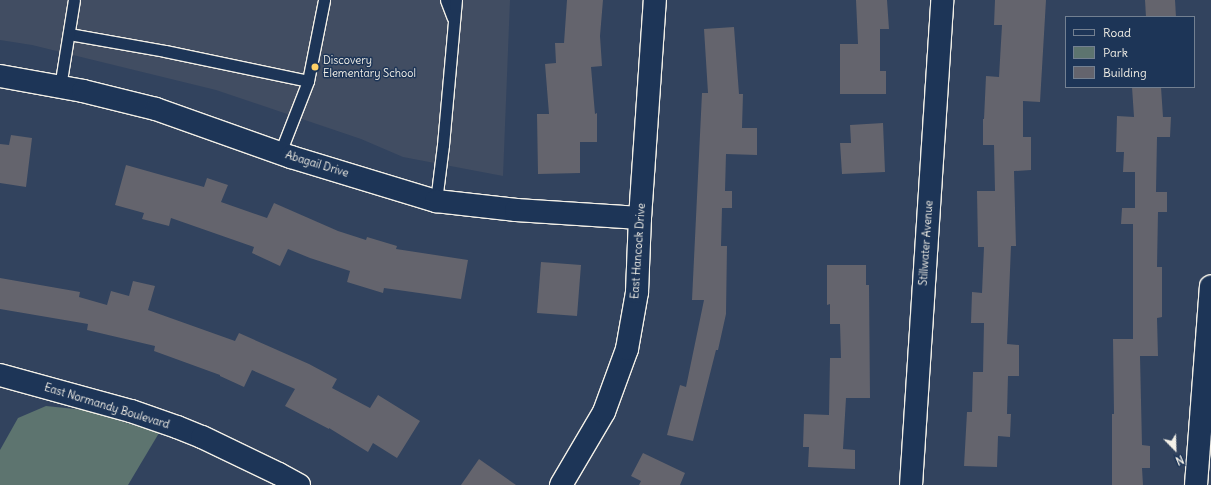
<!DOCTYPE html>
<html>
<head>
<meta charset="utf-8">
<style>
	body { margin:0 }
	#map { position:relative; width:1211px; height:485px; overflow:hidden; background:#32435e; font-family:Delius,sans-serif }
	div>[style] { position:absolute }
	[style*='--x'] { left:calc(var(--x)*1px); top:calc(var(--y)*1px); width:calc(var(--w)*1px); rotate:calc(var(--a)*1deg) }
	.built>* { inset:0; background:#414d62 }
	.green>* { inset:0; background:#5d746f }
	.building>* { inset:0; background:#64646d }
	.roads { filter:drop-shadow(1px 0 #f4f1e8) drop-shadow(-1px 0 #f4f1e8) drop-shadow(0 1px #f4f1e8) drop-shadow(0 -1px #f4f1e8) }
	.lane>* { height:11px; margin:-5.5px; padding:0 5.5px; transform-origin:5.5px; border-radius:5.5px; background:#1d3557 }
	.street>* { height:22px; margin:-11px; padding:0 11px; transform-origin:11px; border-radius:11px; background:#1d3557 }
	.secondary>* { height:22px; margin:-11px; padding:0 11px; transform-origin:11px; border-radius:11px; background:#1d3557 }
	.dots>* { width:11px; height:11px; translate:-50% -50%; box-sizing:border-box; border:2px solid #1d3557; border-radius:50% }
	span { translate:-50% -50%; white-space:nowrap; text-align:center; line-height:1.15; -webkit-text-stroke:3px #1d3557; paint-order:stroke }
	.poi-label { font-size:11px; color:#f4f1e8 }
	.left { translate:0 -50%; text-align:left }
	.street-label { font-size:11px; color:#f4f1e8 }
	.legend { position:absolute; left:1065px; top:16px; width:130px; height:72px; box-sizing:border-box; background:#1d3557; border:1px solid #738091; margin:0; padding:5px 7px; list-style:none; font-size:12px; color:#f4f1e8 }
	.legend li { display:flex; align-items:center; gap:8px; height:20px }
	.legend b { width:20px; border:1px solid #738091 }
	.north { position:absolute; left:1155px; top:429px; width:40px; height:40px; -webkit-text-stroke:3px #1d3557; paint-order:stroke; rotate:157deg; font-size:11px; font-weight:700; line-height:16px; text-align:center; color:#f4f1e8 }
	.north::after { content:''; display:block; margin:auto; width:14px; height:18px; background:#f4f1e8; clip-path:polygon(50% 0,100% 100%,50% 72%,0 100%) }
</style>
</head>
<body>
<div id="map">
	<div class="built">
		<div style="clip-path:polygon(0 0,510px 0,503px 176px,403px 157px,361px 139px,216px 90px,32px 45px,0 40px)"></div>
	</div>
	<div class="green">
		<div style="clip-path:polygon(46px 406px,85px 410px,159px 433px,128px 485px,0 485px,0 450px,18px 418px)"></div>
	</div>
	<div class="building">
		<div style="clip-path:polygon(567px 0,603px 0,600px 36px,602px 66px,591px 67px,595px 114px,597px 113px,597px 142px,580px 142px,580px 173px,538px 174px,537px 114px,549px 114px,545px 64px,556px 63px,555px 43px,564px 43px)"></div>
		<div style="clip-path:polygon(856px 0,887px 0,889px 29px,880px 29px,880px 71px,886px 71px,886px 94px,840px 94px,840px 44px,858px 44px)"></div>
		<div style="clip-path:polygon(995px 0,1046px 0,1040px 102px,1023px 101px,1023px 137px,1031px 137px,1031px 170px,1014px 171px,1016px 246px,1011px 246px,1007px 344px,1019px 345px,1019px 376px,1008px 376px,1007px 414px,1011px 414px,1010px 437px,998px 436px,997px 467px,964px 466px,967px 412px,972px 412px,973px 372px,983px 372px,984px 323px,971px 323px,972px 292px,982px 293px,984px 247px,978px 247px,977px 191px,995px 191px,994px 145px,983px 145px,983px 119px,984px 119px,986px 76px,999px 77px,1002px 25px,994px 25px)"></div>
		<div style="clip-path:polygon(1145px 0,1175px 0,1176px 17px,1146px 17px)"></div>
		<div style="clip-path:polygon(734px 27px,739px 94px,743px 94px,742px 128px,757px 128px,757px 155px,726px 154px,725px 191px,732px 191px,732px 208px,722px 208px,721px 246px,727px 246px,726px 314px,718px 350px,716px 350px,693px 441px,667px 435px,680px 385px,686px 387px,704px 300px,692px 300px,702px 93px,708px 93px,704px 29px)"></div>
		<div style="clip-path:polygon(1132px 87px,1161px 87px,1163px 117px,1171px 117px,1170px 137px,1157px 137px,1156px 192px,1167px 192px,1167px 212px,1158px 212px,1157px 267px,1162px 267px,1162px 317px,1157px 318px,1158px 356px,1140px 356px,1142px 445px,1150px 446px,1150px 468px,1142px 468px,1143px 485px,1112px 485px,1112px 414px,1114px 414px,1113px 339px,1133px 339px,1133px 224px,1121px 224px,1122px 208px,1135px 208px,1135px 172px,1123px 172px,1124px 152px,1116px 152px,1117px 116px,1134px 117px)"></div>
		<div style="clip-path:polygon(883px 123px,885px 172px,842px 174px,840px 143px,851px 143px,850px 125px)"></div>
		<div style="clip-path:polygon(11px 135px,32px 138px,26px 187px,0 183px,0 144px,9px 145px)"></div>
		<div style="clip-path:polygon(126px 165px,204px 187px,207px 178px,228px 185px,221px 202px,267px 218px,274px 203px,338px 231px,366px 240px,367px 237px,397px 246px,396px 249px,468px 260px,461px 299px,384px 288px,383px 293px,347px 282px,350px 271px,310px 258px,288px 249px,280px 266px,252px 253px,254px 247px,171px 218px,169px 226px,142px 219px,144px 213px,115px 205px)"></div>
		<div style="clip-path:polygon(541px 262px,581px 265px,577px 316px,537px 313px)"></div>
		<div style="clip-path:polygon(827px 265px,866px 265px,866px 285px,869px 285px,870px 398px,846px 398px,843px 449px,855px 450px,855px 469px,808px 467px,809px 447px,803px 447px,804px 414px,829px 415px,830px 358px,841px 358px,840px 324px,830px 324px,830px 304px,827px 305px)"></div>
		<div style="clip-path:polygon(0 278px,80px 292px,79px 297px,107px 305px,111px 291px,129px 296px,133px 281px,155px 286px,148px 310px,235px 341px,239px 333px,309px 364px,337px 379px,332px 388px,370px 408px,378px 395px,420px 421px,397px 458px,373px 443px,368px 452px,329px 428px,329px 429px,285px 406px,295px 389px,252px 370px,244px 387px,220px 376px,220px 375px,154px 351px,155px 346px,87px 330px,88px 324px,0 309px)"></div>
		<div style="clip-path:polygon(643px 453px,685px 473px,680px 485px,639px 485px,641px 481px,631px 476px)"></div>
		<div style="clip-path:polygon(479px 459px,516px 485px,461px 485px)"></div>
	</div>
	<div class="roads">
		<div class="lane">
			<div style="--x:446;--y:0;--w:19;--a:69"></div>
			<div style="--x:69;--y:34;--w:97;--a:10"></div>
			<div style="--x:165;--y:51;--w:146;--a:11.8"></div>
			<div style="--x:60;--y:87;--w:88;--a:-80.9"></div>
			<div style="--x:280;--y:153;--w:77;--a:-68.7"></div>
			<div style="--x:308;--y:81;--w:83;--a:-78.8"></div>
			<div style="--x:436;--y:201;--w:56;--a:-82.9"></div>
			<div style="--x:443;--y:145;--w:146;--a:-84.9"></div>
		</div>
		<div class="street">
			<div style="--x:0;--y:76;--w:84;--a:10.2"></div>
			<div style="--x:83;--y:91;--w:75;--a:13.9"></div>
			<div style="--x:156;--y:109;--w:143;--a:19.6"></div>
			<div style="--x:291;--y:157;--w:152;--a:16.9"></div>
			<div style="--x:436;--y:201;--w:81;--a:6.4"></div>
			<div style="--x:516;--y:210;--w:124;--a:3.7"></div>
			<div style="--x:561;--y:485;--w:85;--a:-59.5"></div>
			<div style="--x:604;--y:412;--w:67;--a:-69.9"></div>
			<div style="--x:627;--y:349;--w:58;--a:-80"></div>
			<div style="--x:637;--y:292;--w:74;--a:-87.7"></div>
			<div style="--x:640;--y:218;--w:219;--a:-86.1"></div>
			<div style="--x:911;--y:485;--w:486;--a:-86.3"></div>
			<div style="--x:1196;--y:485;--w:199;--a:-85.7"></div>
		</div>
		<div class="secondary">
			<div style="--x:0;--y:375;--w:136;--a:15.4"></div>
			<div style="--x:131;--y:411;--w:49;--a:19.2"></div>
			<div style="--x:177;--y:427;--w:27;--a:22"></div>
			<div style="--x:202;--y:437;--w:85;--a:25.7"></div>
			<div style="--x:279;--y:474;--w:23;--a:29"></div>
		</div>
	</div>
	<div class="dots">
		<div style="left:315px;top:67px;background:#ffd166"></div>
	</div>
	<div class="poi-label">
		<span class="left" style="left:323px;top:67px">Discovery<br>Elementary School</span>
	</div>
	<div class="street-label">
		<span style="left:317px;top:164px;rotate:17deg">Abagail Drive</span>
		<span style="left:926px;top:243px;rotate:-86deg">Stillwater Avenue</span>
		<span style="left:638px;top:251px;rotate:-86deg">East Hancock Drive</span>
		<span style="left:107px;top:406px;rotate:17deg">East Normandy Boulevard</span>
	</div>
	<ul class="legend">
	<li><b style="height:5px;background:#1d3557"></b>Road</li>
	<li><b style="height:11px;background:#5d746f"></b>Park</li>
	<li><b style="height:11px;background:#64646d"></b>Building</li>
	</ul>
	<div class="north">N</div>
</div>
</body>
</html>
